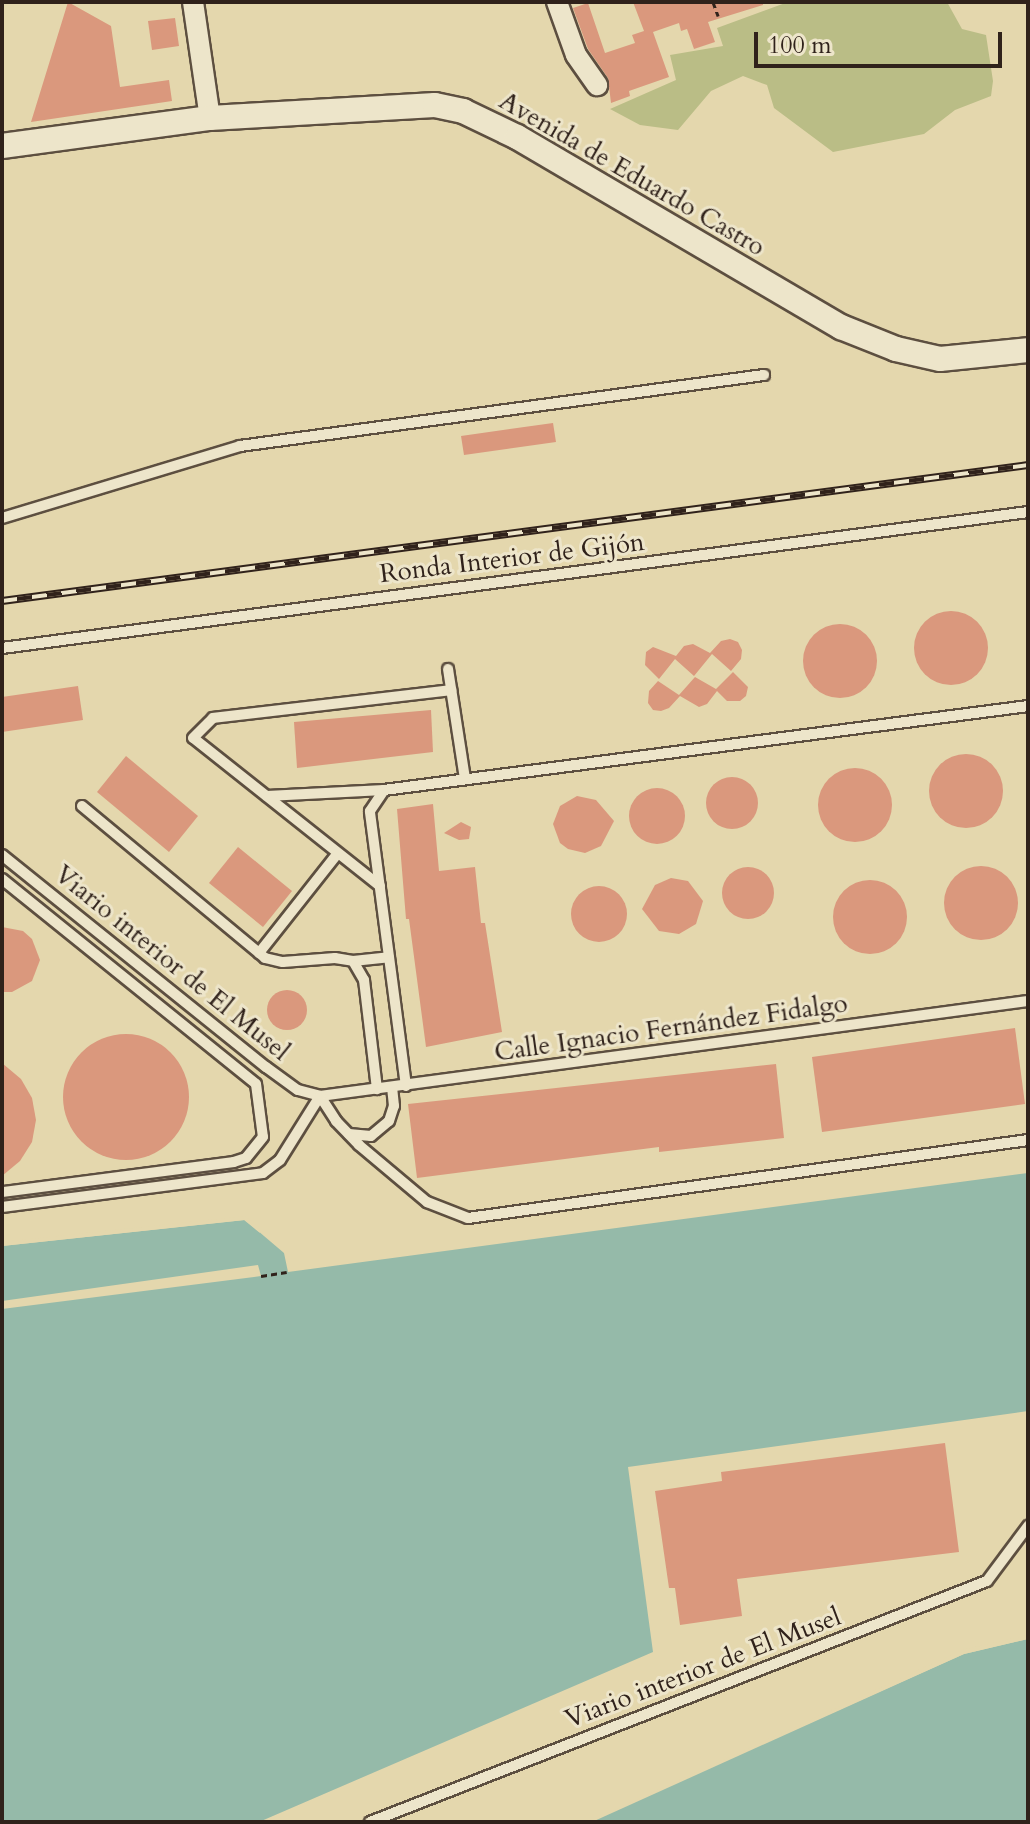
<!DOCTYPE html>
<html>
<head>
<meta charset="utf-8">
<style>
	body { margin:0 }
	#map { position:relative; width:1030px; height:1824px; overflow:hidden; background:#e4d7ad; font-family:Cardo,serif }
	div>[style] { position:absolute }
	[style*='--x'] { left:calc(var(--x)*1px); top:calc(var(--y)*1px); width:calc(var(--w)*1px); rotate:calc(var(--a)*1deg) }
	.green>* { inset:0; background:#babd86 }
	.water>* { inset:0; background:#95baa9 }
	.pier>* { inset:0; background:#e4d7ad }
	.building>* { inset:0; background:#da987d }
	.round { border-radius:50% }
	.path>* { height:3px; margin-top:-1.5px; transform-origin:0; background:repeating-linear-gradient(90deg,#30221b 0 6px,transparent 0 10px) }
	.roads { filter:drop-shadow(2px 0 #5d4f40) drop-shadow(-2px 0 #5d4f40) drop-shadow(0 2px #5d4f40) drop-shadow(0 -2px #5d4f40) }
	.service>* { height:10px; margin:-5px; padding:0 5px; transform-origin:5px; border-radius:5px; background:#ede5ca }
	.minor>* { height:20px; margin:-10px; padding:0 10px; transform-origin:10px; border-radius:10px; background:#ede5ca }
	.tertiary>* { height:24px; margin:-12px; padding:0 12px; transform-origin:12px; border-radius:12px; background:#ede5ca }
	.rail>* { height:8px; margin-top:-4px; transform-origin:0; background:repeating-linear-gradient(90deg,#ede5ca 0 15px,#30221b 0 30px); box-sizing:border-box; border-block:2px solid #30221b }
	span { translate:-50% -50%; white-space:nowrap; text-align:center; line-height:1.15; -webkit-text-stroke:6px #ede5ca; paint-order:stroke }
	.street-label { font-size:26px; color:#30221b }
	.frame { position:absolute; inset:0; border:4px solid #30221b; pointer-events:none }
	.scale { position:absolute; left:754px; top:32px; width:248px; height:36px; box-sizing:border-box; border:4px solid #30221b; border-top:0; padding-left:10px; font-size:24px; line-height:28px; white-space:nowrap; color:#30221b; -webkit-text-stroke:6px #ede5ca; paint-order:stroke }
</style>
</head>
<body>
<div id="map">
	<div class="green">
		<div style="clip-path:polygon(788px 2px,947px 2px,962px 29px,986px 35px,993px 81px,991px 96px,955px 110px,924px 134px,833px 152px,774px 108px,767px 85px,743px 76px,711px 91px,678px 130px,640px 125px,610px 109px,676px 80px,670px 55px,723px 46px,717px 28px)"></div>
	</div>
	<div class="water">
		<div style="clip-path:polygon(1028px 1173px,1028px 1411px,628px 1467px,653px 1652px,259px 1822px,2px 1822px,2px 1246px,245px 1220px,284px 1253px,288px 1272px)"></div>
		<div style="clip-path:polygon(1028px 1639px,1028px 1822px,592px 1822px,964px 1654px)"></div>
	</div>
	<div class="pier">
		<div style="clip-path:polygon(245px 1216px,259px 1227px,260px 1233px,244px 1220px,2px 1246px,2px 1242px)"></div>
		<div style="clip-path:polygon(258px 1265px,261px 1276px,2px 1309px,2px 1301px)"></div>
		<div style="clip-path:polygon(1028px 1635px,1028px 1639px,964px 1654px,588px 1822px,962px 1650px)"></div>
	</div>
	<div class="building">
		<div style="clip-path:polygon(68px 2px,111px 26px,120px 87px,169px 80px,172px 101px,31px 122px)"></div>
		<div style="clip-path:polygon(633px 2px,763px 2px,763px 5px,708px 22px,715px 42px,694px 49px,687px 29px,681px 31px,679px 23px,653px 32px,669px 77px,629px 91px,630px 96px,611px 103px,608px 78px,588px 49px,573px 8px,588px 3px,605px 53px,635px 43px,632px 35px,644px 31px)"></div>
		<div style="clip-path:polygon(175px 18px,179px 46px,152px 50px,148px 21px)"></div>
		<div style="clip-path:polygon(553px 423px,556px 442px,464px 455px,461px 436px)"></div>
		<div class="round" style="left:914px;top:611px;width:74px;height:74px"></div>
		<div class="round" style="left:803px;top:624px;width:74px;height:74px"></div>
		<div style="clip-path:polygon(730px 639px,738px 642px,742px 650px,741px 659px,731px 671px,712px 654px,694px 676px,675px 659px,659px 679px,645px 665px,646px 652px,653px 647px,676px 656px,684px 646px,693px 644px,710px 653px,721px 641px)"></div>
		<div style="clip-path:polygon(733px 672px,748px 687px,746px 696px,740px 701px,727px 701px,717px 691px,707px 704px,699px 707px,680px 696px,669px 708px,661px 711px,653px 710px,648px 703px,649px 691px,658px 681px,679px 695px,695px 677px,716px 689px)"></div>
		<div style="clip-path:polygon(78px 686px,83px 720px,2px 732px,2px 697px)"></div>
		<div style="clip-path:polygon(431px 710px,433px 752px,297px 768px,294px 722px)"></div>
		<div class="round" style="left:929px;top:754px;width:74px;height:74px"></div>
		<div style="clip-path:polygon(126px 756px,198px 816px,169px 852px,97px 792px)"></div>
		<div class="round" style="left:818px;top:768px;width:74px;height:74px"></div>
		<div class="round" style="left:706px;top:777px;width:52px;height:52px"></div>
		<div class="round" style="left:629px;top:788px;width:56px;height:56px"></div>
		<div style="clip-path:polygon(577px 796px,596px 800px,614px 821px,601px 846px,585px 853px,568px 849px,560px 843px,553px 824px,560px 806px)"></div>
		<div style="clip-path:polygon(433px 804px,439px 871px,475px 867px,481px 923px,485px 923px,502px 1032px,426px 1047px,409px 919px,406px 919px,397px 809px)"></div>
		<div style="clip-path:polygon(461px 822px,471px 827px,469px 839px,459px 840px,444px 833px)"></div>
		<div style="clip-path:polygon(238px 847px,292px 891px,263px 927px,209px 883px)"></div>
		<div class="round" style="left:944px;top:866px;width:74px;height:74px"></div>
		<div class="round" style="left:722px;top:867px;width:52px;height:52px"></div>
		<div style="clip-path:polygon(671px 878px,688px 881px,703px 901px,696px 924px,679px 934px,659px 931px,642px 909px,655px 885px)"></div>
		<div class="round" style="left:833px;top:880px;width:74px;height:74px"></div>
		<div class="round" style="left:571px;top:886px;width:56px;height:56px"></div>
		<div style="clip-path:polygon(2px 927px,23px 931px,32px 939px,40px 960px,32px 981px,12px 992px,2px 992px)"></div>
		<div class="round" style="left:267px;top:990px;width:40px;height:40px"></div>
		<div style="clip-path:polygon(1015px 1028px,1025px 1104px,822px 1132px,812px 1057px)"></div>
		<div class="round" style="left:63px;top:1034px;width:126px;height:126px"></div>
		<div style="clip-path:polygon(2px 1063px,21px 1079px,32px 1098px,36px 1120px,32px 1142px,20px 1161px,2px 1176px)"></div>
		<div style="clip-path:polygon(776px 1064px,784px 1138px,659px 1152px,659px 1147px,417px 1178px,408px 1104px)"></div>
		<div style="clip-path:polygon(945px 1443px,959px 1552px,737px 1579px,742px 1616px,680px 1625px,675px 1588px,669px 1588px,655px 1491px,722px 1481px,721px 1472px)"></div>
	</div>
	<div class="path">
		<div style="--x:713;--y:2;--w:15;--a:70"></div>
		<div style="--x:261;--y:1276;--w:26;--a:-9"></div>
	</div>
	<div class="roads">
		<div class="service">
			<div style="--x:2;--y:518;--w:249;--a:-16.8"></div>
			<div style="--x:240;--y:446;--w:529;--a:-7.72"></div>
			<div style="--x:2;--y:648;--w:1035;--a:-7.55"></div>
			<div style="--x:448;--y:669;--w:111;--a:81.2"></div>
			<div style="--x:267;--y:796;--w:117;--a:-2.9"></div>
			<div style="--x:82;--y:806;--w:238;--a:39.7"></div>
			<div style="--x:265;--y:958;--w:18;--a:13"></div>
			<div style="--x:283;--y:962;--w:52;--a:-4.4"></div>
			<div style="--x:335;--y:958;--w:18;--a:9"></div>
			<div style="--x:353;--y:961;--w:22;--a:60"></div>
			<div style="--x:364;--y:980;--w:110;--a:83.2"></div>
			<div style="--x:2;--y:855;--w:339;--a:38.8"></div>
			<div style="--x:266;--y:1067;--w:39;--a:36"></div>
			<div style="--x:298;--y:1090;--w:23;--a:15"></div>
			<div style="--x:320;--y:1096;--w:714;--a:-7.64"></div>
			<div style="--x:2;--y:879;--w:326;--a:38.9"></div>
			<div style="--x:256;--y:1084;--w:53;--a:82.5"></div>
			<div style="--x:263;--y:1137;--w:27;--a:129"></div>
			<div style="--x:246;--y:1158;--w:13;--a:162"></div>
			<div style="--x:234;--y:1162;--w:234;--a:172.6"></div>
			<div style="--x:380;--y:886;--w:238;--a:-141.6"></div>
			<div style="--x:193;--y:738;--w:28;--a:-45"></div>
			<div style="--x:213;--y:718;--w:240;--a:-6.7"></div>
			<div style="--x:259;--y:953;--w:127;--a:-51.7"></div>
			<div style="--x:353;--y:961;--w:36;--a:-6"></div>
			<div style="--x:406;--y:1086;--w:277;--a:-97.5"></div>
			<div style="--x:370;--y:811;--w:25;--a:-56"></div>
			<div style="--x:384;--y:790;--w:649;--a:-7.43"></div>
			<div style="--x:320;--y:1096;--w:30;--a:57"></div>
			<div style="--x:336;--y:1121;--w:33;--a:46"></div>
			<div style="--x:359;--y:1145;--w:89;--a:40"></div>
			<div style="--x:427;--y:1202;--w:44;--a:21.3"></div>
			<div style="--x:468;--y:1218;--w:565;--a:-7.93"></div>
			<div style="--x:349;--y:1134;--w:22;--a:5"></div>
			<div style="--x:371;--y:1136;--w:23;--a:-40"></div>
			<div style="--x:389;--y:1121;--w:16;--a:-72"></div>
			<div style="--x:394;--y:1106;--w:19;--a:-96"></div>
			<div style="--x:2;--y:1207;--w:263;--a:-7.4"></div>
			<div style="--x:263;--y:1173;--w:21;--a:-37"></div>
			<div style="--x:280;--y:1160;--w:75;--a:-58"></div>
			<div style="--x:370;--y:1822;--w:662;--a:-21.34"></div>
			<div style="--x:987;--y:1581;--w:69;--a:-53.3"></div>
		</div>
		<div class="minor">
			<div style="--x:193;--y:2;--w:117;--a:81.7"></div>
			<div style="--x:557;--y:2;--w:56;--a:70.3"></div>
			<div style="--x:576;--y:55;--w:37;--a:55"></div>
		</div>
		<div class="tertiary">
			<div style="--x:2;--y:146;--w:210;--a:-7.7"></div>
			<div style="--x:210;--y:118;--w:225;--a:-3.3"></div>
			<div style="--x:435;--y:105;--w:29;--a:12"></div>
			<div style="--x:463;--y:111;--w:60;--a:25.7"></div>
			<div style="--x:517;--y:137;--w:376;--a:30.4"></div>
			<div style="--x:841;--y:327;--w:59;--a:21.8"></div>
			<div style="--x:896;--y:349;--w:45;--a:12.8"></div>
			<div style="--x:940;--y:359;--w:88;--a:-5.8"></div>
		</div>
	</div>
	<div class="rail">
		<div style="--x:2;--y:601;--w:1035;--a:-7.55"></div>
	</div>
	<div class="street-label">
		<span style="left:632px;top:174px;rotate:30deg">Avenida de Eduardo Castro</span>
		<span style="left:512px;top:558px;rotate:-7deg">Ronda Interior de Gijón</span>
		<span style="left:172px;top:963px;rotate:39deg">Viario interior de El Musel</span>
		<span style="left:671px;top:1028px;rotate:-8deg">Calle Ignacio Fernández Fidalgo</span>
		<span style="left:703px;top:1668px;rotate:-21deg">Viario interior de El Musel</span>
	</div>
	<div class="frame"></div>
	<div class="scale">100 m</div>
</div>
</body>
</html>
